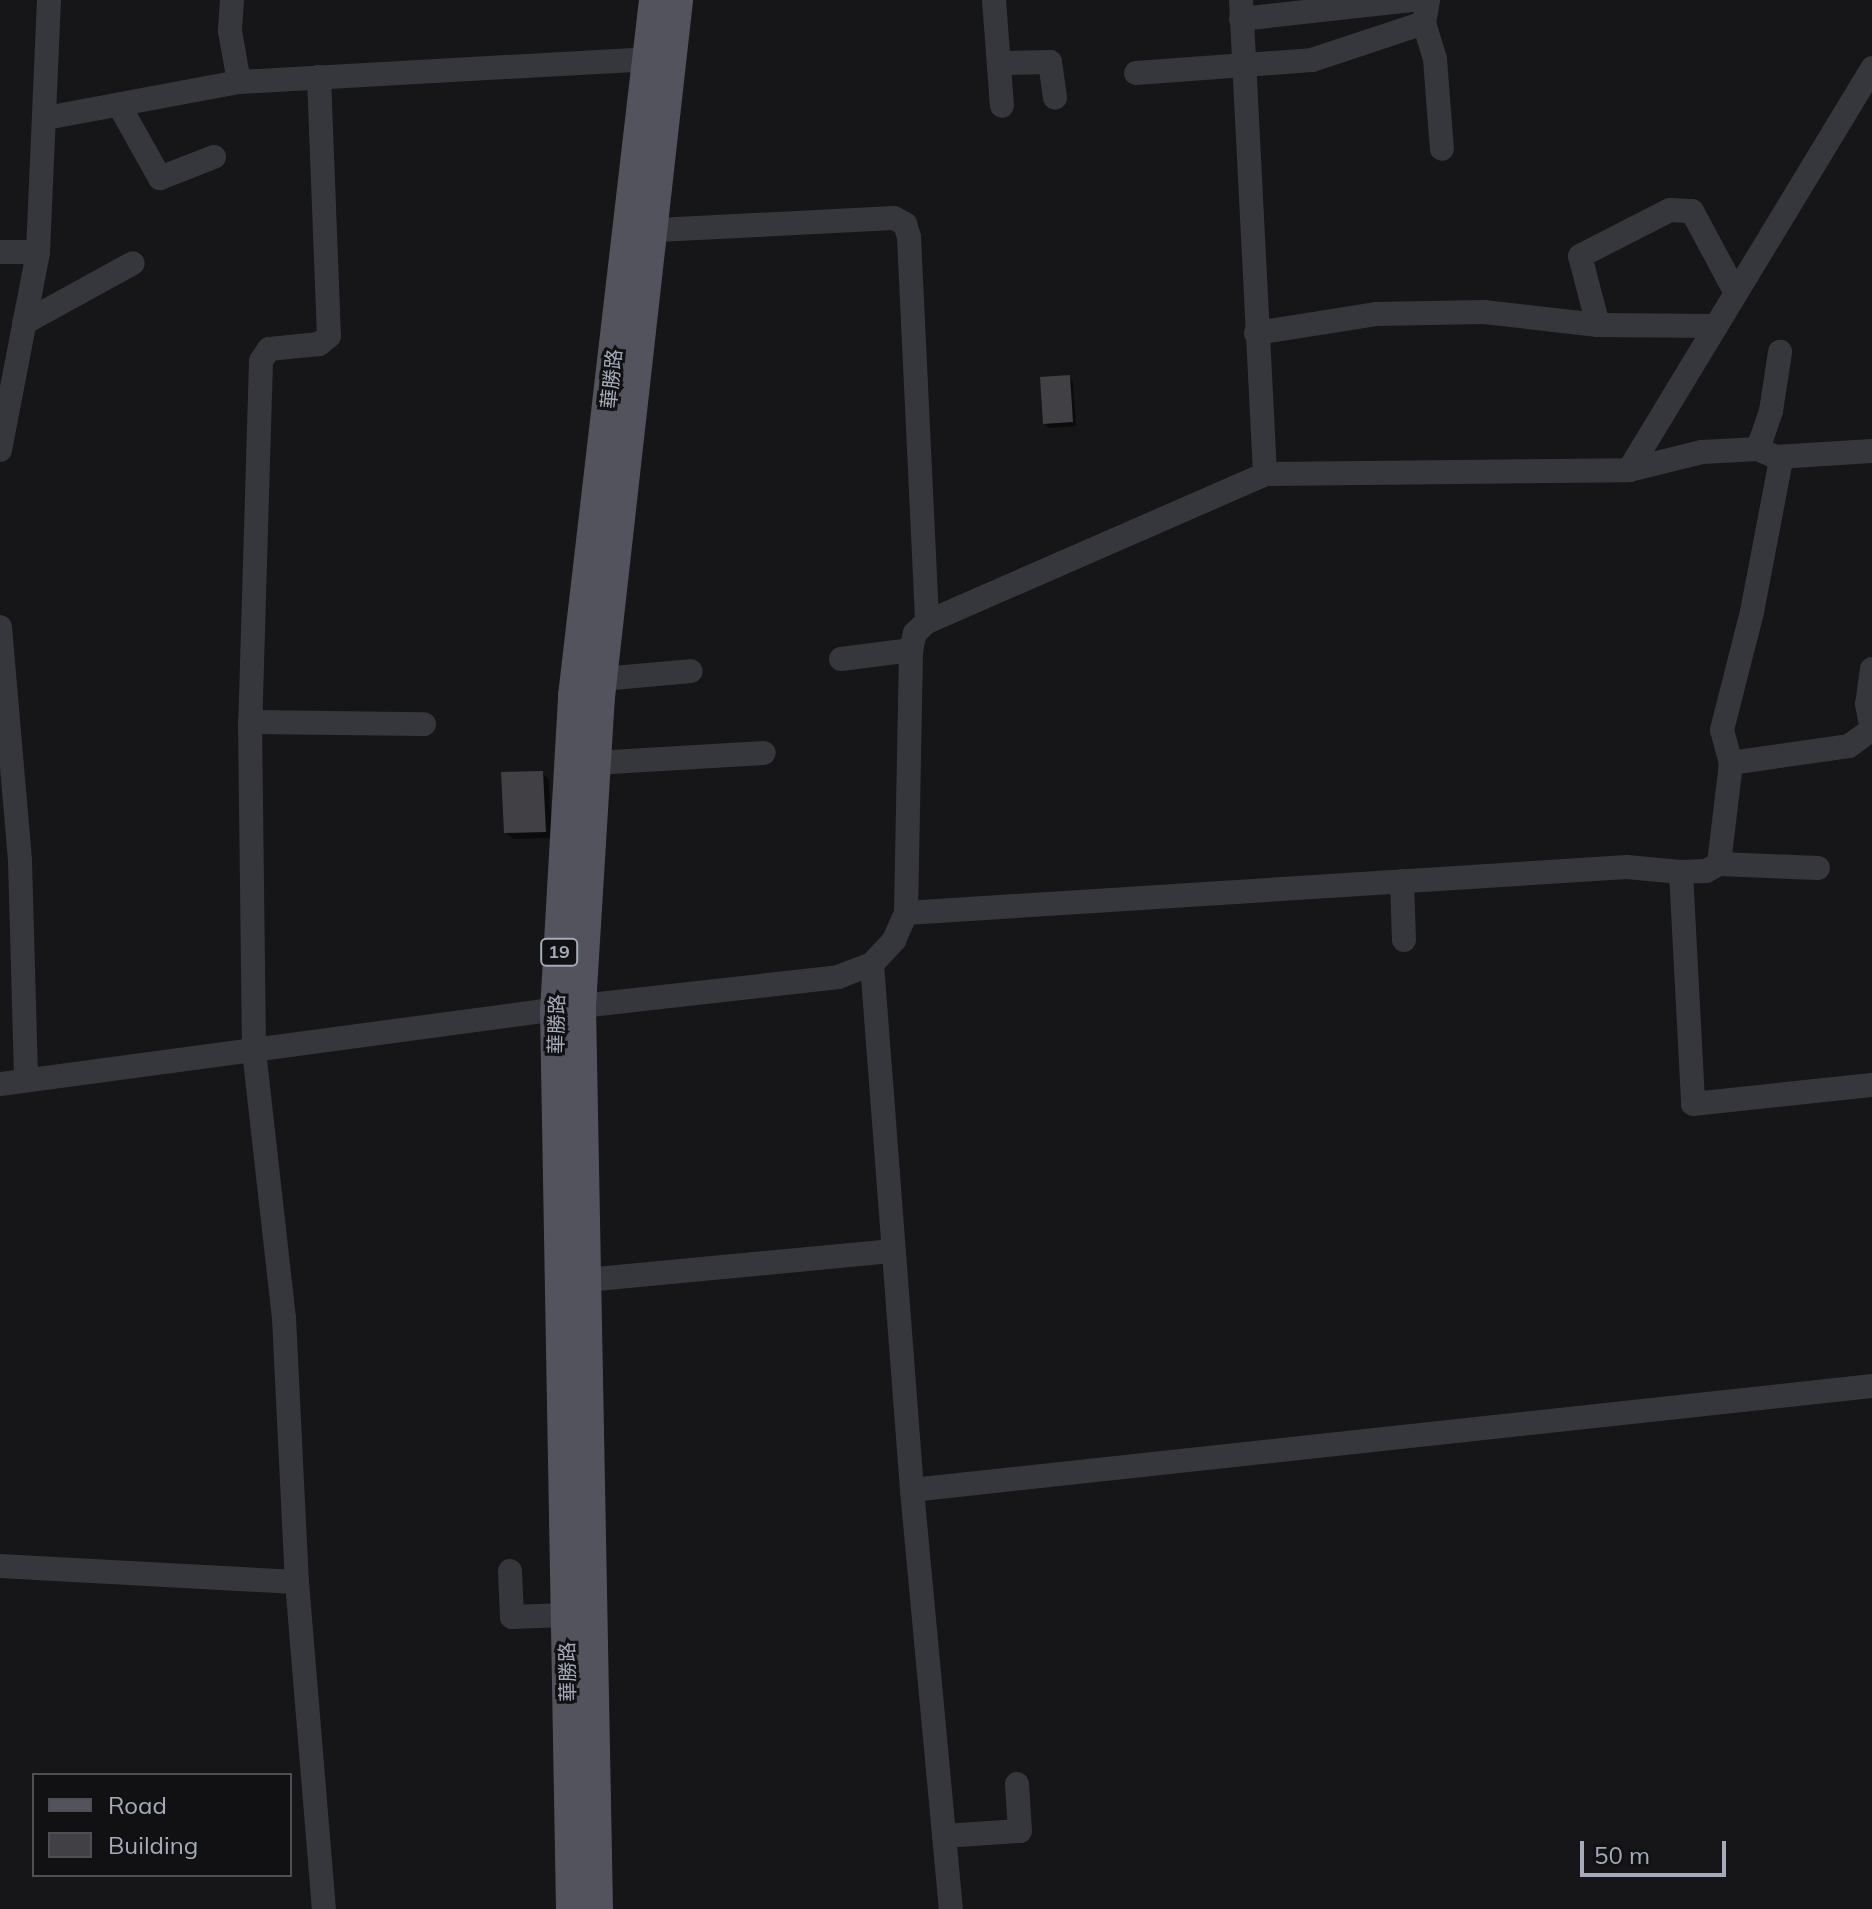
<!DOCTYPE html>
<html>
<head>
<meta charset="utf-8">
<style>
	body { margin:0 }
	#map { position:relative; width:1872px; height:1909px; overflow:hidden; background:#161618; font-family:Mulish,"Noto Sans TC",sans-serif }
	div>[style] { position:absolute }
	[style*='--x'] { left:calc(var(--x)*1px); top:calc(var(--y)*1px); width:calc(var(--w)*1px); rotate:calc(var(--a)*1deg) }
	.shadow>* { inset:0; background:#0007 }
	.building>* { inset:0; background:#404045 }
	.minor>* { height:24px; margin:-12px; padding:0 12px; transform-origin:12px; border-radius:12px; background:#36373d }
	.major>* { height:30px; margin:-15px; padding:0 15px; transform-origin:15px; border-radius:15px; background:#52535d }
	span { translate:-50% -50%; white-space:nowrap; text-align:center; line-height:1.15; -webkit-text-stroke:6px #111113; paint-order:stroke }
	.shield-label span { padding:2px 6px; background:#111113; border:2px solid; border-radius:6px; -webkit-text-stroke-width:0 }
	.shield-label { font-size:18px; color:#a6abb9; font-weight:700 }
	.street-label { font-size:20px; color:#a6abb9 }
	.legend { position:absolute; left:32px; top:1773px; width:260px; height:104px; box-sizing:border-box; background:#111113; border:2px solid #4d4f55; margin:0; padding:10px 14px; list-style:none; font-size:24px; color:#a6abb9 }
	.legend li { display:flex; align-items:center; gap:16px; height:40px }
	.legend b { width:40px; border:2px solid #4d4f55 }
	.scale { position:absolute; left:1580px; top:1841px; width:146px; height:36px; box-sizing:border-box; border:4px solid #a6abb9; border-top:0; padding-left:10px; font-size:24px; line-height:28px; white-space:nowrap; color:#a6abb9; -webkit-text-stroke:6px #111113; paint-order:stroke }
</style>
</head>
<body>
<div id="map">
	<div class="shadow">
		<div style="clip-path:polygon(1069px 377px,1073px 382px,1076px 426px,1049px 428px,1045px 424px)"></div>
		<div style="clip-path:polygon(542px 773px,549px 780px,552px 838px,513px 839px,506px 832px)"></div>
	</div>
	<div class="building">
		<div style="clip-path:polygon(1070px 375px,1073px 422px,1043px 424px,1040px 377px)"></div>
		<div style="clip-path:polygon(543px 771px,546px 832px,504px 833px,501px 772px)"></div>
	</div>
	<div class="minor">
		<div style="--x:232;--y:0;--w:31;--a:94"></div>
		<div style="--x:230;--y:31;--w:52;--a:80"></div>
		<div style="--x:994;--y:0;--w:106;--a:85.7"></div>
		<div style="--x:1241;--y:0;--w:475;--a:87.1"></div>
		<div style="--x:1241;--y:19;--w:174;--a:-6.3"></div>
		<div style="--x:1424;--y:23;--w:38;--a:73"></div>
		<div style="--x:1435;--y:59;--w:90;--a:85.6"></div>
		<div style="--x:999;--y:63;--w:51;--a:-1.1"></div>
		<div style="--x:1050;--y:62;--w:36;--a:82"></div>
		<div style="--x:1136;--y:73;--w:176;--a:-4.2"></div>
		<div style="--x:1312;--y:60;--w:118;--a:-18.3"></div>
		<div style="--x:1424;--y:23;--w:23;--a:-80"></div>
		<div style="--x:319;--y:77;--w:259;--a:87.8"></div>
		<div style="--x:329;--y:336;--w:13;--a:141"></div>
		<div style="--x:319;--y:344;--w:50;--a:174.3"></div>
		<div style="--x:269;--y:349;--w:14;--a:124"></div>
		<div style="--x:261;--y:361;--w:361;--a:91.7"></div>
		<div style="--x:250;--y:722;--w:329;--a:89.3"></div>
		<div style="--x:254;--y:1051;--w:269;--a:83.6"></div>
		<div style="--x:284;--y:1318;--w:264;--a:87.2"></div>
		<div style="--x:297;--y:1582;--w:328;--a:85.3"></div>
		<div style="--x:119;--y:105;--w:84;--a:60.7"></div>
		<div style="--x:160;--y:178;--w:58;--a:-21.3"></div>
		<div style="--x:46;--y:118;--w:196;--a:-10.6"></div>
		<div style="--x:239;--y:82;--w:427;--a:-3.2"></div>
		<div style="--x:638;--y:231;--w:256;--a:-2.9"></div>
		<div style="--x:894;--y:218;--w:13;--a:29"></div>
		<div style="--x:905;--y:224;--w:14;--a:73"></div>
		<div style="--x:909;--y:237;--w:385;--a:87.3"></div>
		<div style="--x:0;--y:252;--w:38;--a:0"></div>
		<div style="--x:24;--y:323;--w:124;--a:-28.8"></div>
		<div style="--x:1598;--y:325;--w:71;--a:-104.6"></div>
		<div style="--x:1580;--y:256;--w:101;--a:-27.1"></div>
		<div style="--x:1670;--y:210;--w:22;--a:3"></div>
		<div style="--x:1692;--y:211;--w:93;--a:61.8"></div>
		<div style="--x:1256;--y:333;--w:121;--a:-9"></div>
		<div style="--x:1376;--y:314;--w:108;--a:-1.1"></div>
		<div style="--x:1484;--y:312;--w:115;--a:6.5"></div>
		<div style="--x:1598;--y:325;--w:118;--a:0.5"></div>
		<div style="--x:1758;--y:449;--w:40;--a:-71.1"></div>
		<div style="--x:1771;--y:411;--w:60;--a:-81.3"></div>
		<div style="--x:0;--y:450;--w:202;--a:-79.1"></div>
		<div style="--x:38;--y:252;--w:252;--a:-87.5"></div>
		<div style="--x:1776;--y:457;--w:96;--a:-3.6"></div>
		<div style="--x:1629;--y:470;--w:75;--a:-13.9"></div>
		<div style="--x:1702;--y:452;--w:56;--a:-3.1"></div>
		<div style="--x:1758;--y:449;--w:20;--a:24"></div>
		<div style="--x:1776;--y:457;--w:9;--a:63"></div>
		<div style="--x:1780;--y:465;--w:150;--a:100.8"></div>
		<div style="--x:1752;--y:612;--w:122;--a:104.3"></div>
		<div style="--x:1722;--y:730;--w:34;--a:75"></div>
		<div style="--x:1731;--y:763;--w:102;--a:96.8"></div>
		<div style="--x:1719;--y:864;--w:15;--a:152"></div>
		<div style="--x:1706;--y:871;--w:25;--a:178"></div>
		<div style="--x:0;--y:627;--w:235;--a:85.1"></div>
		<div style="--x:20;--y:861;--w:219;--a:88.4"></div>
		<div style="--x:841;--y:659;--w:71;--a:-7.3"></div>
		<div style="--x:1872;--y:669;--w:35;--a:98"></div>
		<div style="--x:1867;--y:704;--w:26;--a:79"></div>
		<div style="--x:602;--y:679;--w:89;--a:-5.1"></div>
		<div style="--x:250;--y:722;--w:174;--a:0.7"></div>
		<div style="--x:594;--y:763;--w:170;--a:-3.4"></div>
		<div style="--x:1731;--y:763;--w:119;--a:-8.2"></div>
		<div style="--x:1849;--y:746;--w:27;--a:-36"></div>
		<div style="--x:1719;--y:864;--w:99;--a:2.3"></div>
		<div style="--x:1402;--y:881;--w:59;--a:88.1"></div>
		<div style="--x:906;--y:913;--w:722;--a:-3.65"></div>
		<div style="--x:1627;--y:867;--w:54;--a:5.3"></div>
		<div style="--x:1681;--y:872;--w:232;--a:87"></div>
		<div style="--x:1693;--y:1104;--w:180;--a:-6.1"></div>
		<div style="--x:872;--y:964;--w:528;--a:85.65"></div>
		<div style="--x:912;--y:1490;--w:421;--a:84.7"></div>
		<div style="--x:0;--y:1084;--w:586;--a:-7.65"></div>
		<div style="--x:581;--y:1006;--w:259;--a:-6.4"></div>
		<div style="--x:838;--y:977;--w:36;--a:-21"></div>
		<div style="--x:872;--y:964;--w:33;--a:-47"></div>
		<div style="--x:894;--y:940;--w:30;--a:-66"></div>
		<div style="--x:906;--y:913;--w:263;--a:-88.9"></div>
		<div style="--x:911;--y:650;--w:17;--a:-77"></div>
		<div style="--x:915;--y:633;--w:16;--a:-43"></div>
		<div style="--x:927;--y:622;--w:369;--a:-23.6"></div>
		<div style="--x:1265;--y:474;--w:364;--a:-0.6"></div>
		<div style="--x:1629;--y:470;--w:470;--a:-58.8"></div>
		<div style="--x:586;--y:1280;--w:309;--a:-5.4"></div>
		<div style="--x:912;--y:1490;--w:966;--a:-6.18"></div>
		<div style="--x:0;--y:1566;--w:297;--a:3.1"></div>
		<div style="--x:510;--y:1571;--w:46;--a:87.5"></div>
		<div style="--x:512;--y:1617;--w:54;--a:-2.1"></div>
		<div style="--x:944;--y:1836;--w:76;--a:-3.8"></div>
		<div style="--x:1020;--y:1831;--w:47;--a:-93.7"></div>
	</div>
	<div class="major">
		<div style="--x:571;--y:1909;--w:898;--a:-91.02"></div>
		<div style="--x:555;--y:1011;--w:316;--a:-86.7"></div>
		<div style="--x:573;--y:696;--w:701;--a:-83.36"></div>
		<div style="--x:598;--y:1909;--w:903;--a:-91.08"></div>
		<div style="--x:581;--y:1006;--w:310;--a:-86.5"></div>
		<div style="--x:600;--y:697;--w:701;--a:-83.61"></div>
	</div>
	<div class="shield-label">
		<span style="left:559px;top:952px">19</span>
	</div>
	<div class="street-label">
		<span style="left:611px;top:379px;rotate:-84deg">華勝路</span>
		<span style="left:556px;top:1024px;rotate:-89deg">華勝路</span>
		<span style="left:567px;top:1672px;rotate:-91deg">華勝路</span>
	</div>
	<ul class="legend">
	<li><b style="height:10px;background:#52535d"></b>Road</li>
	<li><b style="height:22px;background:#404045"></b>Building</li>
	</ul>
	<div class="scale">50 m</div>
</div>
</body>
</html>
